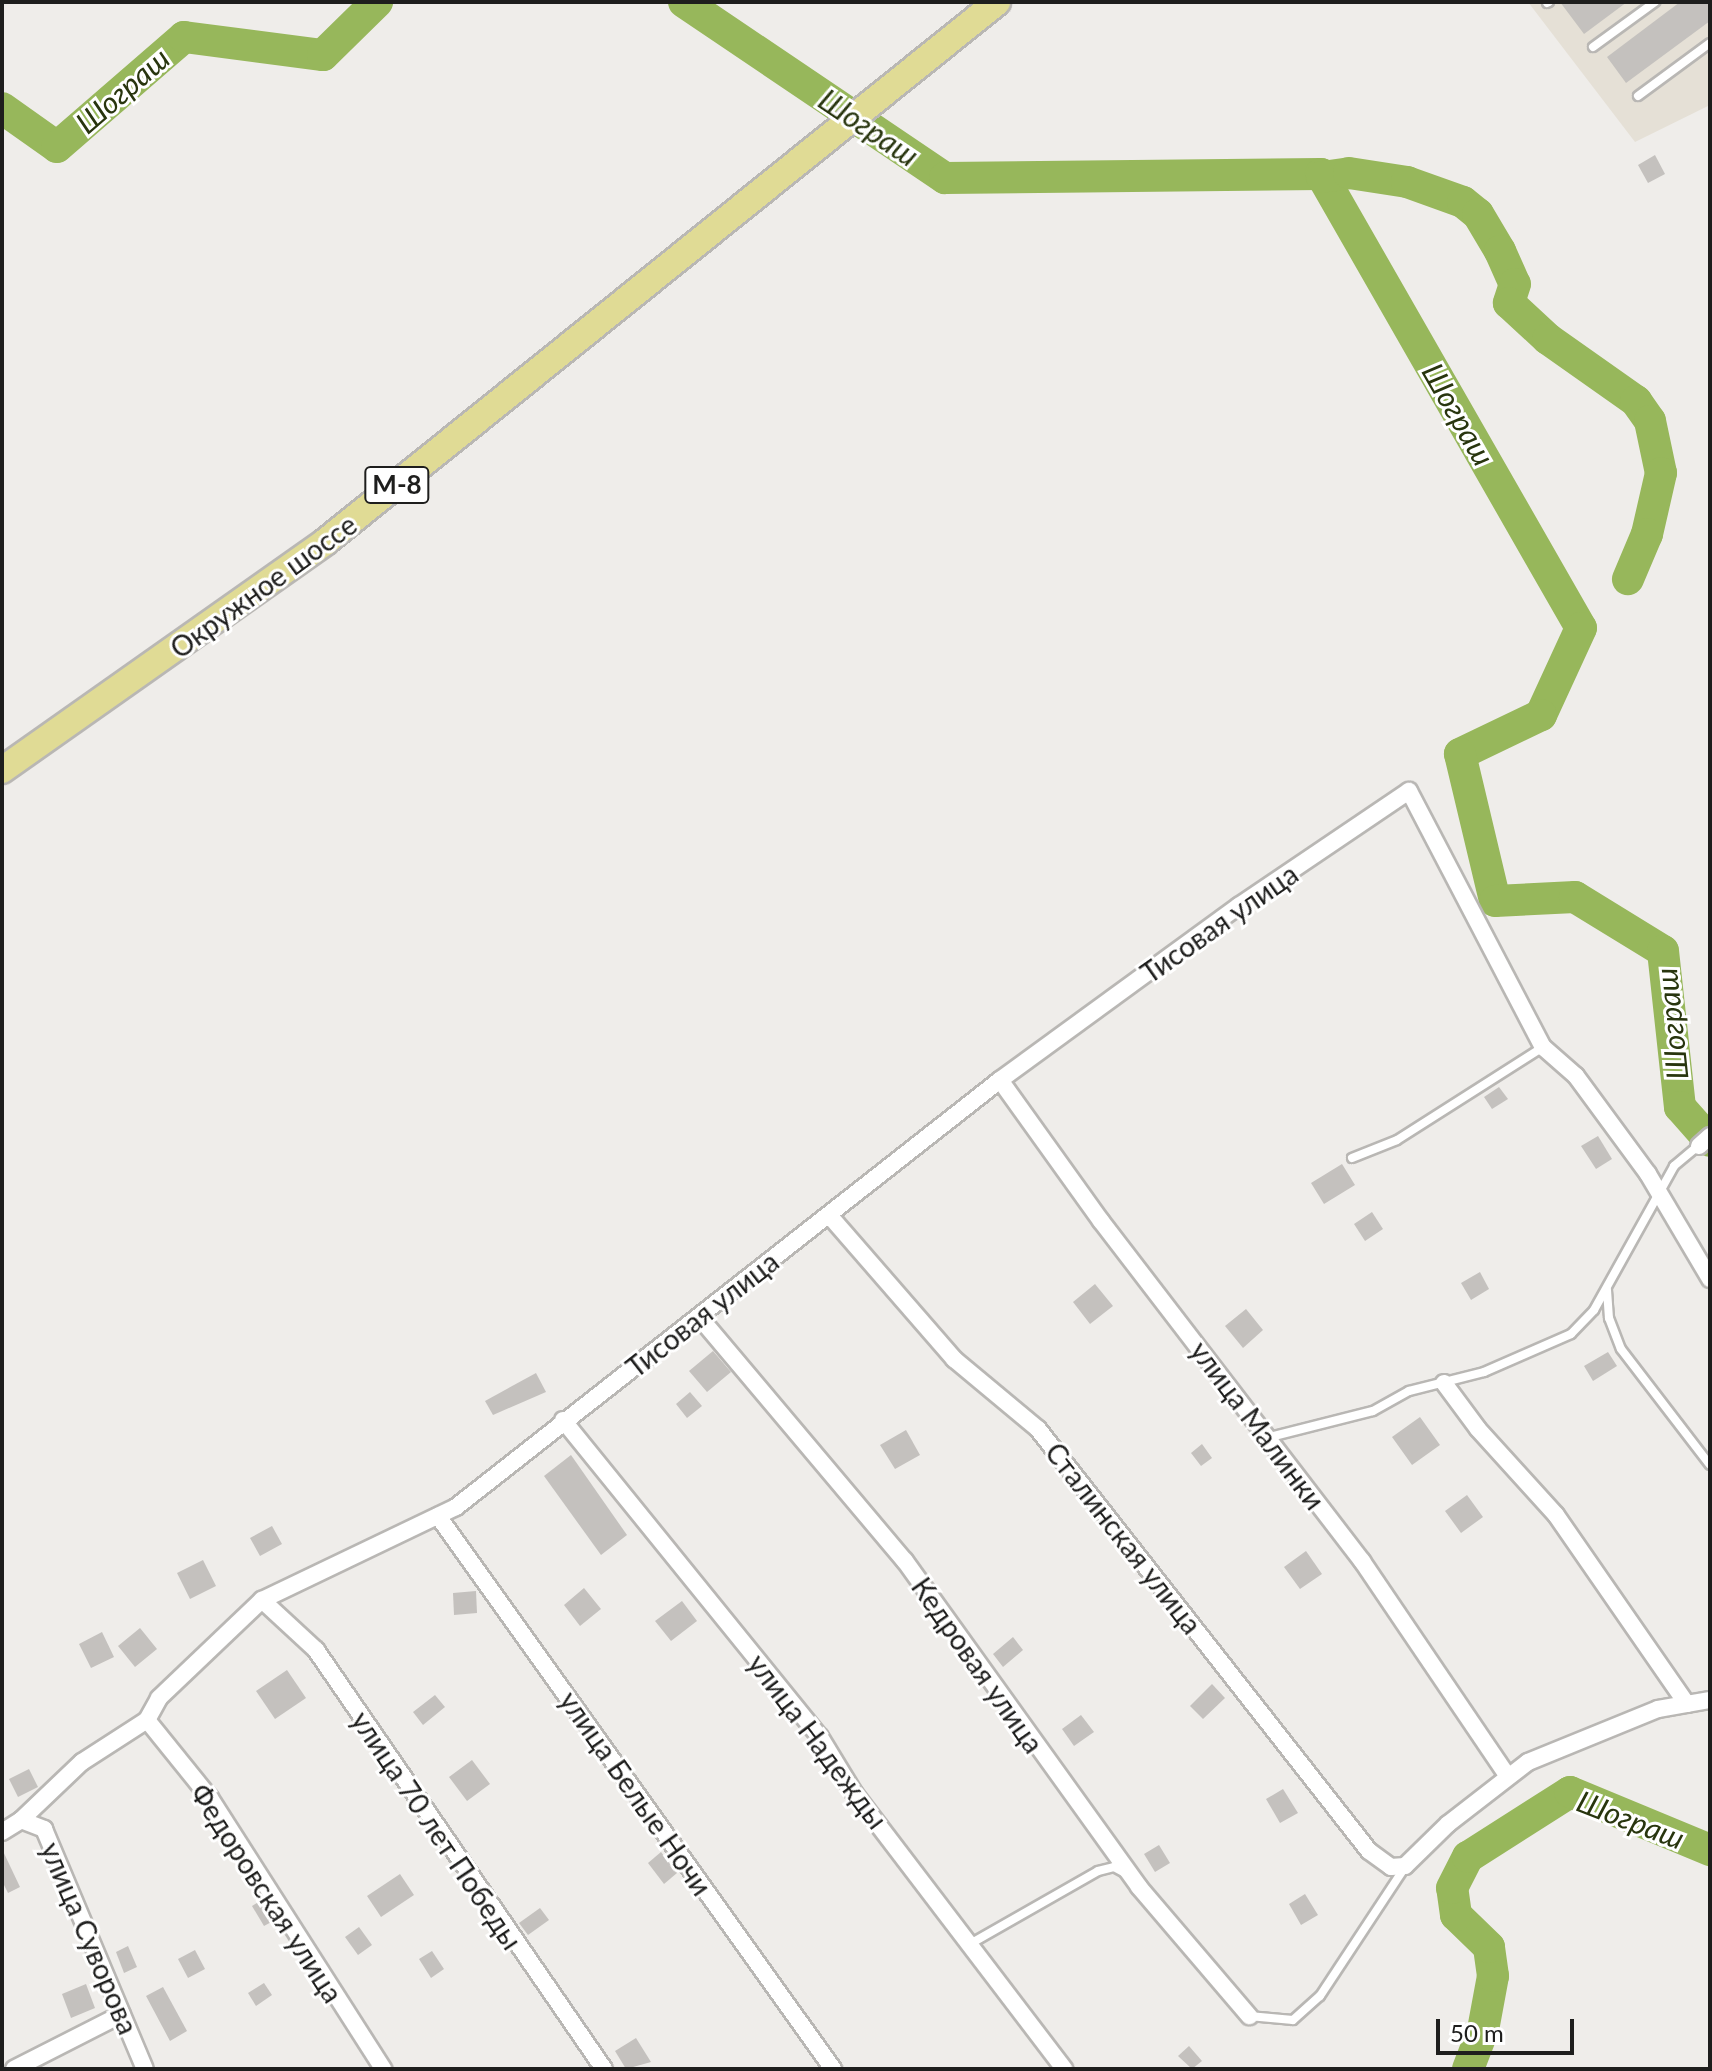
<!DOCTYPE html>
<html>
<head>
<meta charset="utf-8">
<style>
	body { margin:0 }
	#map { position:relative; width:1712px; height:2071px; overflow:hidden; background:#efedea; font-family:Lato,sans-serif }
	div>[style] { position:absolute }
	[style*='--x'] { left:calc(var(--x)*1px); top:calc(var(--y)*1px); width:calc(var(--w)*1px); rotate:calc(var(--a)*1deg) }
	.built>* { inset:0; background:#e5e0d6 }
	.river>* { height:32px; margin:-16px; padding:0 16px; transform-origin:16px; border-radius:16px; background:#97b75b }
	.building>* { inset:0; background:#c4c1be }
	.roads { filter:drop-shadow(2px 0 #b9b7b4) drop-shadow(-2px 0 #b9b7b4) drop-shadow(0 2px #b9b7b4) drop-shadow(0 -2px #b9b7b4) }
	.lane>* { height:8px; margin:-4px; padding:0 4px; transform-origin:4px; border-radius:4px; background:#fff }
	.street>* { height:16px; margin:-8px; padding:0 8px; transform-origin:8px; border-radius:8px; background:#fff }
	.primary>* { height:26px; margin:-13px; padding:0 13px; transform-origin:13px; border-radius:13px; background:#e0db95 }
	span { translate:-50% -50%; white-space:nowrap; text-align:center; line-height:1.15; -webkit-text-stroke:6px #fff; paint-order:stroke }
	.shield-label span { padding:2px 6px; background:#fff; border:2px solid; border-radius:6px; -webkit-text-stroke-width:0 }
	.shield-label { font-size:26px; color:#1e1e1d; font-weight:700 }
	.street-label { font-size:28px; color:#1e1e1d }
	.water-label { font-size:30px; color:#28350e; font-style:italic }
	.frame { position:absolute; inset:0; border:4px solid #1e1e1d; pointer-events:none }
	.scale { position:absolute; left:1436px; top:2019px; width:138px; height:36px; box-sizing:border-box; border:4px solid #1e1e1d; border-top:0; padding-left:10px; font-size:24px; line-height:28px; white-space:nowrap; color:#1e1e1d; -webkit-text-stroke:6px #fff; paint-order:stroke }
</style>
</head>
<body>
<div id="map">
	<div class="built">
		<div style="clip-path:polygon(1528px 2px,1710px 2px,1710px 105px,1635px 142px)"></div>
	</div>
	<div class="river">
		<div style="--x:684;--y:2;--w:315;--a:34"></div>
		<div style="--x:945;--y:178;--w:376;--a:-0.6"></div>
		<div style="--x:1321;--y:174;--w:523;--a:60.2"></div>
		<div style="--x:1581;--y:628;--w:96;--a:114.7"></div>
		<div style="--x:1541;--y:715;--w:90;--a:154.3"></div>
		<div style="--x:1460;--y:754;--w:151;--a:76.6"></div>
		<div style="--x:1495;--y:901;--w:80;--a:-2.9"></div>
		<div style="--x:1575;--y:897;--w:103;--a:31.5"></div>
		<div style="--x:1663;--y:951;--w:157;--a:83.8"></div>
		<div style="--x:1680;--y:1107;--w:45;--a:48.6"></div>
		<div style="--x:2;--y:108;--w:67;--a:35.3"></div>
		<div style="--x:57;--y:147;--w:168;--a:-40.9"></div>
		<div style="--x:184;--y:37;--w:140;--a:7.4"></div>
		<div style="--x:323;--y:55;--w:76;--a:-44.5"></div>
		<div style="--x:1322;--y:177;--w:27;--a:-8"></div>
		<div style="--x:1349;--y:173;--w:59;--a:8.8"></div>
		<div style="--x:1407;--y:182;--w:59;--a:19.7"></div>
		<div style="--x:1463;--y:202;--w:19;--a:39"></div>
		<div style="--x:1478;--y:214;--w:43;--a:59.3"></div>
		<div style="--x:1500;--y:251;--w:36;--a:66"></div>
		<div style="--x:1515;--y:284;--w:20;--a:108"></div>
		<div style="--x:1509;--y:303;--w:53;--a:42.7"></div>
		<div style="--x:1548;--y:339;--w:108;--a:35.2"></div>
		<div style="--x:1636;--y:401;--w:24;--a:55"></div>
		<div style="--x:1650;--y:421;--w:53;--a:78.1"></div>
		<div style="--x:1661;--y:473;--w:63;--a:102.9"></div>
		<div style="--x:1647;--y:534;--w:49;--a:112.9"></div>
		<div style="--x:1468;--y:2069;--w:42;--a:-69"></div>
		<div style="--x:1483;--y:2030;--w:55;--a:-79.5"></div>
		<div style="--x:1493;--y:1976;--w:29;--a:-98"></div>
		<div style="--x:1489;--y:1947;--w:46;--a:-135.9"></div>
		<div style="--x:1456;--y:1915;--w:27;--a:-98"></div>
		<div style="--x:1452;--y:1888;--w:35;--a:-63"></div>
		<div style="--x:1468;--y:1857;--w:121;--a:-32.5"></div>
		<div style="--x:1570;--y:1792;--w:152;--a:22.5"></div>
	</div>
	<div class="building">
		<div style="clip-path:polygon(1560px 2px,1627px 2px,1584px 34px)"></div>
		<div style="clip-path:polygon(1680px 2px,1710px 2px,1710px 21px,1626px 83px,1607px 57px)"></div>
		<div style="clip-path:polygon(1655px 155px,1665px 174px,1648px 183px,1638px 165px)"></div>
		<div style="clip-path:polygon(1499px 1087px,1508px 1099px,1492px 1109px,1484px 1097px)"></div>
		<div style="clip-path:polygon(1598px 1136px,1612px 1159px,1596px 1169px,1581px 1146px)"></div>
		<div style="clip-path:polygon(1342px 1164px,1355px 1185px,1324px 1204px,1311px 1183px)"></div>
		<div style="clip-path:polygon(1372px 1212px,1383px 1229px,1365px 1241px,1354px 1224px)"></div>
		<div style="clip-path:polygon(1480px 1272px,1489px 1289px,1471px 1300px,1461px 1283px)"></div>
		<div style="clip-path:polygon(1095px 1284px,1113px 1306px,1090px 1324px,1073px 1302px)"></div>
		<div style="clip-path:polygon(1246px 1309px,1263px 1330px,1243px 1348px,1225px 1326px)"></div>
		<div style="clip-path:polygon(713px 1351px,731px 1372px,707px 1392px,689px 1371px)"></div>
		<div style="clip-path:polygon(1608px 1352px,1617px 1366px,1593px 1381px,1584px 1366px)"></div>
		<div style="clip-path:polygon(536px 1373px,546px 1392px,493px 1415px,485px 1401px)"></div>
		<div style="clip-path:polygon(690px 1392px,702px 1406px,687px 1418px,676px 1404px)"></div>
		<div style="clip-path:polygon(1420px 1417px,1440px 1445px,1412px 1465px,1392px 1437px)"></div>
		<div style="clip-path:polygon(906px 1430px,920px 1455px,895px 1469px,880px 1445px)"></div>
		<div style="clip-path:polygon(1202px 1444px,1212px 1458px,1201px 1466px,1191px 1453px)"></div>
		<div style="clip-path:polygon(571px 1455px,627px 1535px,601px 1555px,544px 1476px)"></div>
		<div style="clip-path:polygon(1467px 1495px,1483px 1517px,1461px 1533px,1445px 1511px)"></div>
		<div style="clip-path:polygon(272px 1526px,282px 1544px,260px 1556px,250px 1538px)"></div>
		<div style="clip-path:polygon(1306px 1551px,1322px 1574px,1300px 1589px,1284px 1567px)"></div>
		<div style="clip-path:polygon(203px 1560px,216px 1586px,190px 1599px,177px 1573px)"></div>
		<div style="clip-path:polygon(584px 1588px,601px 1609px,580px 1626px,564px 1605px)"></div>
		<div style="clip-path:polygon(476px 1591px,477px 1613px,454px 1615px,453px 1593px)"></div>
		<div style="clip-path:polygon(682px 1601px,697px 1621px,671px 1641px,655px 1621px)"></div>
		<div style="clip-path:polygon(140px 1628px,157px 1649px,135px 1667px,118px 1646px)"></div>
		<div style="clip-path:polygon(102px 1632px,114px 1657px,91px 1668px,79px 1644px)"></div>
		<div style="clip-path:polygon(1013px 1637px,1023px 1650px,1003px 1667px,993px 1654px)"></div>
		<div style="clip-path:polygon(287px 1670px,306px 1698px,275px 1719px,256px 1691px)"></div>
		<div style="clip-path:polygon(1212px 1684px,1225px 1698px,1203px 1719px,1190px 1706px)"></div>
		<div style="clip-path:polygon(435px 1695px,445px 1707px,423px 1725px,413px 1712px)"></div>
		<div style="clip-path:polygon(1081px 1715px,1094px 1732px,1074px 1746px,1062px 1729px)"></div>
		<div style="clip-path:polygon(472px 1760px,490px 1784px,467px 1801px,449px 1777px)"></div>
		<div style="clip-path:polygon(29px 1769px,38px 1787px,18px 1797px,9px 1779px)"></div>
		<div style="clip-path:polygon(1283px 1789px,1298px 1813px,1280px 1823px,1266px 1799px)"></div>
		<div style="clip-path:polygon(1159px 1845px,1170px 1863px,1155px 1872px,1144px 1854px)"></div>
		<div style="clip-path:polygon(2px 1849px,20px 1887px,8px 1893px,2px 1881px)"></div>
		<div style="clip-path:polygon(661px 1852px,677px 1873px,664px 1884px,648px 1863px)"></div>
		<div style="clip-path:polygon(400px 1874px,414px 1895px,381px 1917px,367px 1896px)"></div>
		<div style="clip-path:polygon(1305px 1894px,1318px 1915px,1301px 1925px,1289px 1904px)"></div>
		<div style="clip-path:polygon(262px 1900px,275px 1920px,264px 1926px,252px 1906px)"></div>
		<div style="clip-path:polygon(540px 1908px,549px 1920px,528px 1935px,519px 1923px)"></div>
		<div style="clip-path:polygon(359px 1927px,372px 1945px,358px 1955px,345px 1937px)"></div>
		<div style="clip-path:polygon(128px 1946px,137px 1967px,124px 1973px,116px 1952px)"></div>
		<div style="clip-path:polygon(195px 1950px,205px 1969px,188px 1978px,178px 1959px)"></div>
		<div style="clip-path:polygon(432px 1951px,444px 1969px,431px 1978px,419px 1959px)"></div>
		<div style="clip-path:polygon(264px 1983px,272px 1995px,256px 2006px,248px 1993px)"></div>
		<div style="clip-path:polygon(86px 1984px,95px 2008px,71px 2018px,62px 1994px)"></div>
		<div style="clip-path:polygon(163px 1987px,187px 2031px,170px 2041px,146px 1996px)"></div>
		<div style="clip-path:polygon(636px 2038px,651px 2062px,626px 2069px,615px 2051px)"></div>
		<div style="clip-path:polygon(1189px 2046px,1202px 2061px,1192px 2069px,1178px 2056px)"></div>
	</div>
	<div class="roads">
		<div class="lane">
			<div style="--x:1547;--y:3;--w:2;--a:-27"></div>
			<div style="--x:1593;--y:47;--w:77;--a:-36"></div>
			<div style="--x:1638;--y:96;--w:89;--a:-36.4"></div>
			<div style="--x:1352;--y:1158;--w:48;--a:-21.8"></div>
			<div style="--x:1397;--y:1140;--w:173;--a:-32.5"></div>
			<div style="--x:1607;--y:1290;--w:28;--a:86"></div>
			<div style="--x:1609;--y:1318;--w:33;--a:69"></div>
			<div style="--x:1621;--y:1349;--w:146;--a:52.5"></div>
			<div style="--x:1270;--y:1437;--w:106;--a:-14.2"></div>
			<div style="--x:1373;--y:1411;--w:41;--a:-29.1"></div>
			<div style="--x:1409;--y:1391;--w:77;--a:-14.2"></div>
			<div style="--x:1484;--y:1372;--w:95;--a:-23.6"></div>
			<div style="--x:1571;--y:1334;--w:33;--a:-46"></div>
			<div style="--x:1594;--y:1310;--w:165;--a:-60.9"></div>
			<div style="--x:1674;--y:1166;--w:31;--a:-40"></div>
			<div style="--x:970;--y:1944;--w:147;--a:-29.7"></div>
			<div style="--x:1098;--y:1871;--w:16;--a:-14"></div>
			<div style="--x:1114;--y:1867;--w:10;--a:29"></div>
			<div style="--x:1249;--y:2016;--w:44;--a:5.2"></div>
			<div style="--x:1293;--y:2020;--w:36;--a:-42"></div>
			<div style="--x:1320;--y:1996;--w:154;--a:-56.6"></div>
		</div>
		<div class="street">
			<div style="--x:1000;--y:1080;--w:173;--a:54.4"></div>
			<div style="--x:1101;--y:1221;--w:429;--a:52.5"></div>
			<div style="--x:1362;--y:1561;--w:258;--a:55.9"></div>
			<div style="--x:1699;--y:1146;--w:15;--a:-42"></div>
			<div style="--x:829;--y:1215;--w:191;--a:49"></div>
			<div style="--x:954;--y:1359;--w:109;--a:39.8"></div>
			<div style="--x:1038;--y:1429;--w:536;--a:51.89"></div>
			<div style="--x:1369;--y:1851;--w:27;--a:36"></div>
			<div style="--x:1391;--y:1867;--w:14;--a:-4"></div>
			<div style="--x:1405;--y:1866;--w:60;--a:-44.3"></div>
			<div style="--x:1448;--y:1824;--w:101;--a:-37.8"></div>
			<div style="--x:1528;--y:1762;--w:140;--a:-22.2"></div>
			<div style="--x:1658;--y:1709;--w:53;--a:-9.8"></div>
			<div style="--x:701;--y:1319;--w:317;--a:49.9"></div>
			<div style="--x:905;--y:1561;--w:401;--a:54.3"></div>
			<div style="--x:1139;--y:1887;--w:170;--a:49.5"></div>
			<div style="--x:1444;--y:1383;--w:57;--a:53.5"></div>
			<div style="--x:1478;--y:1429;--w:116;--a:47.8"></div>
			<div style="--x:1556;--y:1515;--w:230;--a:55.3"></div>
			<div style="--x:563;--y:1420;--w:408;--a:51"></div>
			<div style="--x:820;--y:1737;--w:66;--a:58.7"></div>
			<div style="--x:854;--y:1793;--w:347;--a:52.7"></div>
			<div style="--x:438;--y:1516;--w:680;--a:54.46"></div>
			<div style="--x:262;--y:1600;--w:74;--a:42.8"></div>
			<div style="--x:316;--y:1650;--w:508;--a:55.5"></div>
			<div style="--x:147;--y:1720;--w:100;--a:51.1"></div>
			<div style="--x:210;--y:1798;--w:322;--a:57.4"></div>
			<div style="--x:21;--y:1820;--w:25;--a:21"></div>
			<div style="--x:44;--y:1829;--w:260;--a:67.2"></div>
			<div style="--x:2;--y:1832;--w:22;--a:-32"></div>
			<div style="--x:21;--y:1820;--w:84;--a:-43.6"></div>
			<div style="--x:82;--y:1762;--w:77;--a:-32.9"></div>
			<div style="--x:147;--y:1720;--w:25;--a:-61"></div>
			<div style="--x:159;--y:1698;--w:142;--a:-43.6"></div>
			<div style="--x:262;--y:1600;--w:215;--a:-25.6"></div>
			<div style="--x:456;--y:1507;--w:692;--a:-38.13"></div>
			<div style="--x:1000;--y:1080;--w:296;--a:-36.1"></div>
			<div style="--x:1239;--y:906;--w:205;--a:-34.1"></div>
			<div style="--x:1409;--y:791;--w:289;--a:62.4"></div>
			<div style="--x:1543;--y:1047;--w:44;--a:41.3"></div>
			<div style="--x:1576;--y:1076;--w:122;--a:53.7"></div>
			<div style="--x:1648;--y:1174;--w:122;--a:59.4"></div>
			<div style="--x:14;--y:2069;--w:121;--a:-27"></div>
		</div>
		<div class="primary">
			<div style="--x:2;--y:770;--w:395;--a:-35.2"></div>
			<div style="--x:325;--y:542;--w:862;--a:-38.78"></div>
		</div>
	</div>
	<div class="shield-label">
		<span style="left:397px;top:485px">М-8</span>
	</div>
	<div class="street-label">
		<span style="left:263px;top:586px;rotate:-36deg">Окружное шоссе</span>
		<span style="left:1219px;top:923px;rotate:-35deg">Тисовая улица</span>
		<span style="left:702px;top:1314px;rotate:-38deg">Тисовая улица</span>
		<span style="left:1258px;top:1425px;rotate:53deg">улица Малинки</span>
		<span style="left:1124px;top:1538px;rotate:52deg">Сталинская улица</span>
		<span style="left:978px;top:1665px;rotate:55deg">Кедровая улица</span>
		<span style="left:818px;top:1741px;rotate:53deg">улица Надежды</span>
		<span style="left:636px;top:1793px;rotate:55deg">улица Белые Ночи</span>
		<span style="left:437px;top:1830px;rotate:56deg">улица 70 лет Победы</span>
		<span style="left:267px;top:1893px;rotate:57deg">Федоровская улица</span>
		<span style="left:90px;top:1938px;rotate:67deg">улица Суворова</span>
	</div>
	<div class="water-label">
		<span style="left:122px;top:90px;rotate:-41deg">Шограш</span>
		<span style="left:869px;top:127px;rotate:34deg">Шограш</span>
		<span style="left:1459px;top:414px;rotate:60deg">Шограш</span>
		<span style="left:1671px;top:1024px;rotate:-96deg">Шограш</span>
		<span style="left:1631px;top:1819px;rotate:21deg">Шограш</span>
	</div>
	<div class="frame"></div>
	<div class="scale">50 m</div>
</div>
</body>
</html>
